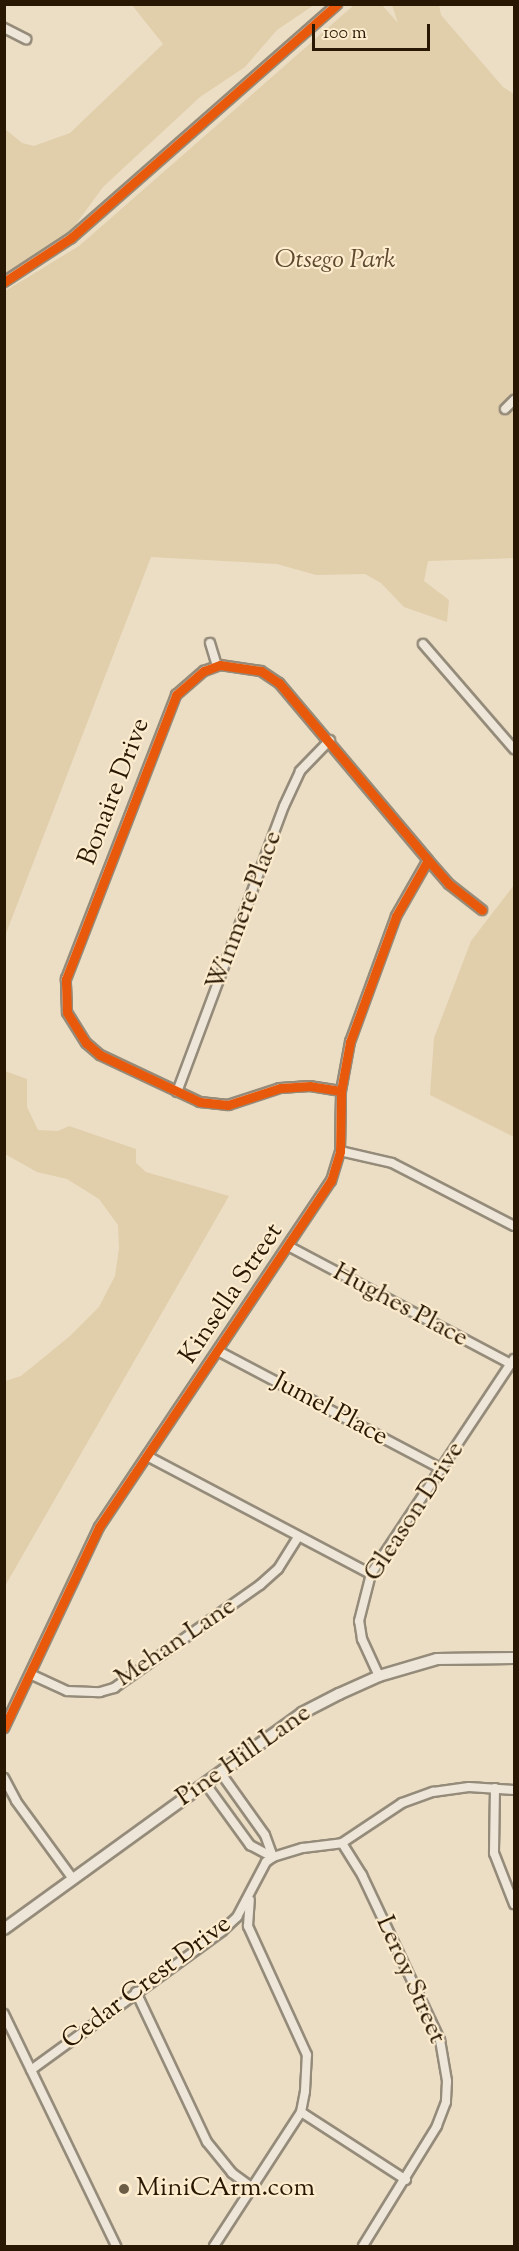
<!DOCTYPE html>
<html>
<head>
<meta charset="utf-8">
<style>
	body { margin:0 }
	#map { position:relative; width:519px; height:2251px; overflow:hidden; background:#ecdec4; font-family:"Sorts Mill Goudy",serif }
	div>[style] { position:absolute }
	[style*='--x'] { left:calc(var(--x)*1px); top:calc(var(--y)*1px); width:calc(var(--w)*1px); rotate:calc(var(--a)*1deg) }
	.green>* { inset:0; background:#e1ceab }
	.roads { filter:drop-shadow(2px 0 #958b7a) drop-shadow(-2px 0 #958b7a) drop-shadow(0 2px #958b7a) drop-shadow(0 -2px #958b7a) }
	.street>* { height:8px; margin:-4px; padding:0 4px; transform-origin:4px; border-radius:4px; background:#eee6d9 }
	.secondary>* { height:10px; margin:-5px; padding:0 5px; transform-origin:5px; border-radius:5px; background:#eee6d9 }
	.cycleway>* { height:9px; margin:-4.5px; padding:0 4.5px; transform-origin:4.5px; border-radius:4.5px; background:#e8590c }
	.dots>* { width:16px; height:16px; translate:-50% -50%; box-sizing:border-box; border:3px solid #fdecce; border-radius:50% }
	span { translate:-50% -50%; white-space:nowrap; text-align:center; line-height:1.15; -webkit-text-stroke:4.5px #fdecce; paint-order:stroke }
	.park-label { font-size:26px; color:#5d4a2f; font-style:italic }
	.street-label { font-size:26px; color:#281803 }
	.poi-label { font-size:26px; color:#281803 }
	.left { translate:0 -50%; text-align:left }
	.frame { position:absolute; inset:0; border:6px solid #281803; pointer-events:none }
	.scale { position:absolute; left:312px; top:24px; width:118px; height:27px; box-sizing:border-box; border:3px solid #281803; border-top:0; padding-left:8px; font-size:18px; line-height:21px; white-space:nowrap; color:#281803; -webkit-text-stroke:4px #fdecce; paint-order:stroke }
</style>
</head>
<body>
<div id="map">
	<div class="green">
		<div style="clip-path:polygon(132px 5px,314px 5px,277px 30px,245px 67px,200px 97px,103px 187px,68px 235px,5px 275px,5px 129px,22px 143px,34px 146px,70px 133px,163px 44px)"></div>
		<div style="clip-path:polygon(354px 5px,382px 5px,398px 23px,392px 5px,439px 5px,441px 15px,503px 87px,514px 94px,514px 558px,428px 561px,424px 581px,449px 600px,447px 622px,404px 607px,381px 583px,365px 574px,316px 575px,277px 564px,151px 557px,5px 936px,5px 291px,79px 246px)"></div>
		<div style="clip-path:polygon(514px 885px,514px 1137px,430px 1095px,434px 1038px,471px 941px)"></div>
		<div style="clip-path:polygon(5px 1071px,27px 1079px,27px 1107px,38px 1130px,58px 1131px,69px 1126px,136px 1149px,136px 1163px,146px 1172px,229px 1196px,5px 1586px,5px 1381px,21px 1376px,70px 1336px,99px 1307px,115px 1276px,119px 1248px,118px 1225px,99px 1199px,67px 1179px,37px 1172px,5px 1154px)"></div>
	</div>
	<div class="roads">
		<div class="street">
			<div style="--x:4;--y:28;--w:25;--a:27"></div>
			<div style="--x:4;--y:282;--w:80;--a:-33.3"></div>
			<div style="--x:71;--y:238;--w:354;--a:-41.3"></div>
			<div style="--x:505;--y:409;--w:13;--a:-45"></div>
			<div style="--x:210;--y:643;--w:24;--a:73"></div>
			<div style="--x:423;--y:644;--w:139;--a:49.1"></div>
			<div style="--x:341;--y:1091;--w:31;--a:-171"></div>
			<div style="--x:310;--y:1086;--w:30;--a:176"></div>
			<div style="--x:280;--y:1088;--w:55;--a:161.9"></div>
			<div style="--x:228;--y:1105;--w:28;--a:-174"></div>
			<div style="--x:200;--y:1102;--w:110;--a:-154.8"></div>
			<div style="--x:100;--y:1055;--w:18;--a:-139"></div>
			<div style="--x:86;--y:1043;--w:36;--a:-122"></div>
			<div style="--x:67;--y:1012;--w:33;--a:-92"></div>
			<div style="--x:66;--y:979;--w:305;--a:-68.8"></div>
			<div style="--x:176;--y:695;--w:37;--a:-41"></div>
			<div style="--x:204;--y:671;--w:17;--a:-21"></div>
			<div style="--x:220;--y:665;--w:41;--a:8.3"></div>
			<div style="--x:261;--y:671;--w:22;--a:34"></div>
			<div style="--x:279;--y:683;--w:231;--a:49.9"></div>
			<div style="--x:428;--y:860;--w:32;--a:49"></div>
			<div style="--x:449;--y:884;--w:42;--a:38.2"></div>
			<div style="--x:177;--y:1092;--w:305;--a:-69.5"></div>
			<div style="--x:284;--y:806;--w:38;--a:-65"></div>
			<div style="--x:300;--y:771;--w:43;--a:-45.9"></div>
			<div style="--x:340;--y:1151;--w:53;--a:13"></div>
			<div style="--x:392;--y:1163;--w:137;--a:27.3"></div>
			<div style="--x:290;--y:1247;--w:250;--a:27.9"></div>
			<div style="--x:218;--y:1351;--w:253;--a:27.8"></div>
			<div style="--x:147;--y:1456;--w:253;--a:27.8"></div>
			<div style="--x:30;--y:1674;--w:41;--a:24.7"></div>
			<div style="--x:67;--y:1691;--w:33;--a:2"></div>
			<div style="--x:100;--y:1692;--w:15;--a:-16"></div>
			<div style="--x:114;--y:1688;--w:179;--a:-35.2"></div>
			<div style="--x:260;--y:1585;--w:24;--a:-42"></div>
			<div style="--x:278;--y:1569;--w:38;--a:-58"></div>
			<div style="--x:379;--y:1676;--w:41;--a:-114.7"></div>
			<div style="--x:362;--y:1639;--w:18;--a:-99"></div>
			<div style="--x:359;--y:1621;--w:49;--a:-75.7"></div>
			<div style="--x:371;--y:1574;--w:258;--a:-56.4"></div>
			<div style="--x:4;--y:1728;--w:222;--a:-64.7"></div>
			<div style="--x:99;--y:1527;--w:417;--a:-56.2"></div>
			<div style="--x:331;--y:1181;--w:31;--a:-73"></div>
			<div style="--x:340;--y:1151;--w:60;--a:-89"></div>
			<div style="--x:341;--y:1091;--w:50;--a:-79.6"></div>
			<div style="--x:350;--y:1042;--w:134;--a:-69.9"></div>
			<div style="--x:396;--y:916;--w:64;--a:-60.3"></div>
			<div style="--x:220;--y:1772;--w:77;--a:54.5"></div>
			<div style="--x:265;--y:1835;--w:23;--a:70"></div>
			<div style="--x:4;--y:1778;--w:26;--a:62"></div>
			<div style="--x:16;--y:1801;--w:97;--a:53.8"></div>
			<div style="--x:205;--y:1783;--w:77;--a:54"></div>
			<div style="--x:250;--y:1845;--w:26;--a:28"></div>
			<div style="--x:495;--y:1788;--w:65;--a:90.9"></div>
			<div style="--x:494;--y:1853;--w:55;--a:68.6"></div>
			<div style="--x:342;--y:1843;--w:38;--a:58"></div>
			<div style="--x:362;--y:1875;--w:183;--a:64.7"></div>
			<div style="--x:440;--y:2040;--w:42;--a:80.3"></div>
			<div style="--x:447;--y:2081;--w:21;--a:93"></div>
			<div style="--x:446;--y:2102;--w:26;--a:111"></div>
			<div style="--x:437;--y:2126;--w:141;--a:121.7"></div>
			<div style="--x:136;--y:1992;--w:166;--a:64.7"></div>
			<div style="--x:207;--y:2142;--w:40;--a:51"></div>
			<div style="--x:232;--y:2173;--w:26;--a:36"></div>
			<div style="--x:4;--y:2014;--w:258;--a:64.2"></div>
			<div style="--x:31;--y:2070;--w:236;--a:-36"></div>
			<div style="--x:222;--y:1931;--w:21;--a:-43"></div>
			<div style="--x:237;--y:1917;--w:62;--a:-62.2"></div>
			<div style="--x:266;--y:1862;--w:9;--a:-36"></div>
			<div style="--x:273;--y:1857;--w:31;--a:-17"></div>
			<div style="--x:303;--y:1848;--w:39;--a:-7"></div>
			<div style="--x:342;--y:1843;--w:72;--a:-33.7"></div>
			<div style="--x:402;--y:1803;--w:33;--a:-20"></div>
			<div style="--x:433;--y:1792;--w:36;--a:-8"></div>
			<div style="--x:469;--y:1787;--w:45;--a:3.8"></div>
			<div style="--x:301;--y:2112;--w:125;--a:32.9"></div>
			<div style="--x:214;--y:2246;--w:160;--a:-57"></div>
			<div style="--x:301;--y:2112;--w:21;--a:-79"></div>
			<div style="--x:305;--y:2091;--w:36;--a:-87"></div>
			<div style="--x:307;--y:2055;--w:142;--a:-114.6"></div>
			<div style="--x:248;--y:1926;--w:26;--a:-86"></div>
		</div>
		<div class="secondary">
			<div style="--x:4;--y:1929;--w:368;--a:-35.9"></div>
			<div style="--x:302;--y:1713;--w:42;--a:-27.2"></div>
			<div style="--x:339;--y:1694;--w:44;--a:-24.2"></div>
			<div style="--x:379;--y:1676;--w:60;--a:-16.3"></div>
			<div style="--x:437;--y:1659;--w:77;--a:-0.7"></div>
		</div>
	</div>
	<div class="cycleway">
		<div style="--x:4;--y:282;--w:80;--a:-33.3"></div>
		<div style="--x:71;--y:238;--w:354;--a:-41.3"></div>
		<div style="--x:341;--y:1091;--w:31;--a:-171"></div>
		<div style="--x:310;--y:1086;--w:30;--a:176"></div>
		<div style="--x:280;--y:1088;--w:55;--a:161.9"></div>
		<div style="--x:228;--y:1105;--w:28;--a:-174"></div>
		<div style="--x:200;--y:1102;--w:110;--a:-154.8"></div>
		<div style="--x:100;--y:1055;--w:18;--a:-139"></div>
		<div style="--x:86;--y:1043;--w:36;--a:-122"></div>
		<div style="--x:67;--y:1012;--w:33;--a:-92"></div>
		<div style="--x:66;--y:979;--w:305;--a:-68.8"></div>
		<div style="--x:176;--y:695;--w:37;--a:-41"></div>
		<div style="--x:204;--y:671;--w:17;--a:-21"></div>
		<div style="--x:220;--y:665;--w:41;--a:8.3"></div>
		<div style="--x:261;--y:671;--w:22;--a:34"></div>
		<div style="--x:279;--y:683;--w:231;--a:49.9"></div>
		<div style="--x:428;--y:860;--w:32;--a:49"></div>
		<div style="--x:449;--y:884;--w:42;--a:38.2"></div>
		<div style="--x:4;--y:1728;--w:222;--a:-64.7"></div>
		<div style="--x:99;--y:1527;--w:417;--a:-56.2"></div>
		<div style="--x:331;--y:1181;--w:31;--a:-73"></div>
		<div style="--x:340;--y:1151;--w:60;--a:-89"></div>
		<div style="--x:341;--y:1091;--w:50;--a:-79.6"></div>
		<div style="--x:350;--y:1042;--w:134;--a:-69.9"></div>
		<div style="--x:396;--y:916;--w:64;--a:-60.3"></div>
	</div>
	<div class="dots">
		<div style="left:124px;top:2189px;background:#6d5d47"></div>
	</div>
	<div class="park-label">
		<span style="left:335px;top:261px">Otsego Park</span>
	</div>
	<div class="street-label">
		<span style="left:115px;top:792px;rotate:-69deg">Bonaire Drive</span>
		<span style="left:245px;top:911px;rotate:-69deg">Winmere Place</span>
		<span style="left:232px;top:1294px;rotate:-56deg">Kinsella Street</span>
		<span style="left:400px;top:1306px;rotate:28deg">Hughes Place</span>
		<span style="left:330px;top:1410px;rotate:28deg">Jumel Place</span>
		<span style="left:415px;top:1512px;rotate:-57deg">Gleason Drive</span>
		<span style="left:176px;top:1643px;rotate:-34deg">Mehan Lane</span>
		<span style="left:244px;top:1756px;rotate:-35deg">Pine Hill Lane</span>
		<span style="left:410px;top:1980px;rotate:66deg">Leroy Street</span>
		<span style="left:147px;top:1983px;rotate:-37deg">Cedar Crest Drive</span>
	</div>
	<div class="poi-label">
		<span class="left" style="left:136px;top:2189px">MiniCArm.com</span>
	</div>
	<div class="frame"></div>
	<div class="scale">100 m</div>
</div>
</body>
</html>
